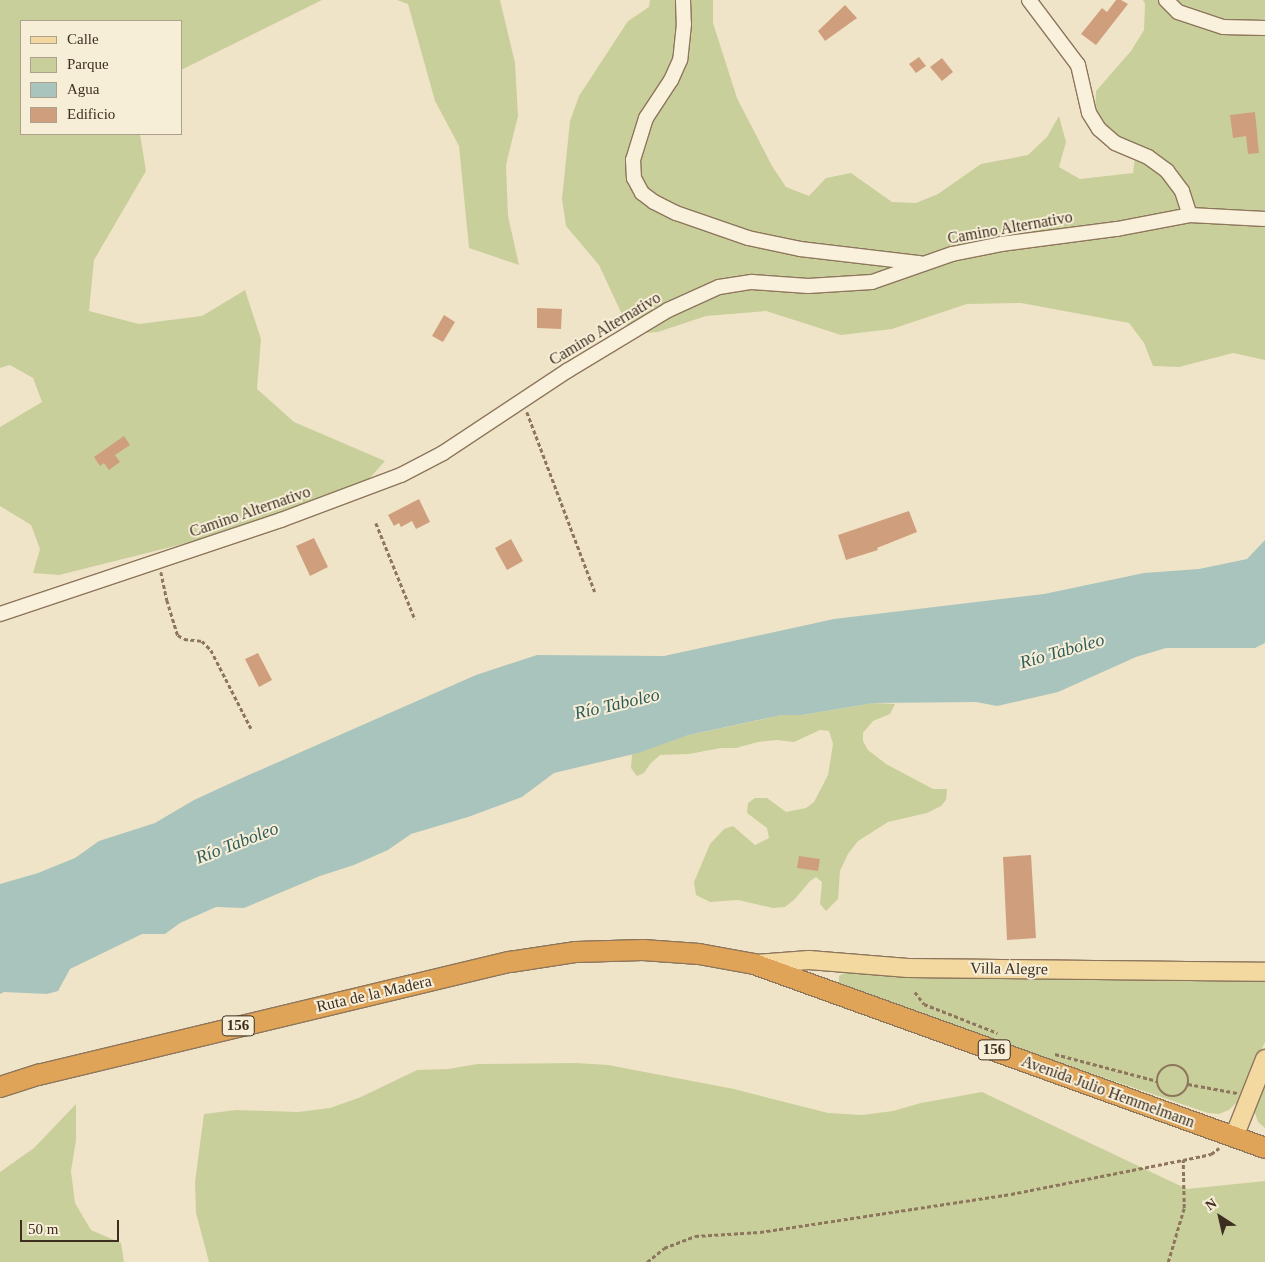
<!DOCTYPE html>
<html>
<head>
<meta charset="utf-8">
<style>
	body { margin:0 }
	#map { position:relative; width:1265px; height:1262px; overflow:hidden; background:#f0e4c8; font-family:Georgia,serif }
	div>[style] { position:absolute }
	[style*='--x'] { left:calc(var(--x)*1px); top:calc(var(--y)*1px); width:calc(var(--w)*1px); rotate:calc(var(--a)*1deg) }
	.green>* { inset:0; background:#c9cf9b }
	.water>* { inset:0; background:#a9c4bc }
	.building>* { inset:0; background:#cf9f7d }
	.path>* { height:2.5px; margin-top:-1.25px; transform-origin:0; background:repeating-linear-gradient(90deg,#8d765c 0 4px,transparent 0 6.5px) }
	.path>.ring { margin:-1.25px; padding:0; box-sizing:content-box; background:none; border:2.5px solid #8d765c; border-radius:50% }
	.roads { filter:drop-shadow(1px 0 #8d765c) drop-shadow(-1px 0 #8d765c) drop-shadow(0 1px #8d765c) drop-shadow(0 -1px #8d765c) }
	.minor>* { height:14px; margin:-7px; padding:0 7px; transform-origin:7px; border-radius:7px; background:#faf1dc }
	.major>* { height:18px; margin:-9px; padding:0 9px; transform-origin:9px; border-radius:9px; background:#f3d9a0 }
	.highway>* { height:20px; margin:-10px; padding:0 10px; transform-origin:10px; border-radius:10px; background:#e0a458 }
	span { translate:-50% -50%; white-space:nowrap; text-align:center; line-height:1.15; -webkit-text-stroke:4px #f7eed8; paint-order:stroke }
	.shield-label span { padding:1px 4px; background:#f7eed8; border:1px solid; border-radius:4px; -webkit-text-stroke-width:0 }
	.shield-label { font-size:15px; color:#3d2e20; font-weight:700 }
	.street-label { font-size:16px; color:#3d2e20 }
	.water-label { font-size:18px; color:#2f5d5a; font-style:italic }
	.legend { position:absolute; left:20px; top:20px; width:162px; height:115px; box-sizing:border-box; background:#f7eed8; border:1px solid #ada18e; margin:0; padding:6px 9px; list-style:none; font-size:15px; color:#3d2e20 }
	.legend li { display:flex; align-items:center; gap:10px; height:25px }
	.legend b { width:25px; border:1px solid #ada18e }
	.north { position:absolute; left:1195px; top:1192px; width:50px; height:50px; -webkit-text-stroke:4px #f7eed8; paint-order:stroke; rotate:325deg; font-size:14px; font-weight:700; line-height:20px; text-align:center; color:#3d2e20 }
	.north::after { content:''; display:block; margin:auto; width:18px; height:22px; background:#3d2e20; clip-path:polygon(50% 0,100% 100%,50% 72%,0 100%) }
	.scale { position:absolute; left:20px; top:1220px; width:99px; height:22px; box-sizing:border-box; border:2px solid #3d2e20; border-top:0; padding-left:6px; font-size:15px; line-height:18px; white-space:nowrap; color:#3d2e20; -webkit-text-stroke:4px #f7eed8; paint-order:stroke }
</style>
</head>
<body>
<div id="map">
	<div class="green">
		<div style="clip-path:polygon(0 0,322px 0,181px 70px,181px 21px,21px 21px,21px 134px,140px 134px,146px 171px,94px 260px,89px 311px,139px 324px,202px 316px,245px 290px,261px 339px,257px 389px,294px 422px,385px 461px,368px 480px,268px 519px,191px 542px,59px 575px,33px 573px,40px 549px,31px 525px,0 506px,0 427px,42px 402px,33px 378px,10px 365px,0 368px)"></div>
		<div style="clip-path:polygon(397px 0,500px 0,515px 63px,518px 116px,506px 165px,508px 216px,519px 265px,469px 248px,459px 146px,435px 101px,408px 4px)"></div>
		<div style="clip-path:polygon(650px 0,713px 0,713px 23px,737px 98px,772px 166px,786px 187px,809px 196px,826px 178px,851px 173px,892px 202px,916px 203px,938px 194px,981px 164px,1028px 155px,1047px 137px,1059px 116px,1066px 142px,1059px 167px,1080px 179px,1133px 173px,1136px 149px,1095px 117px,1096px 91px,1131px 51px,1144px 30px,1145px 4px,1143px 0,1265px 0,1265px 360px,1233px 353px,1179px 367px,1153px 366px,1144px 343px,1129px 323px,1021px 303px,967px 304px,892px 329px,841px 335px,766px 311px,706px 316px,658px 332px,631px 334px,599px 265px,566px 226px,562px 199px,570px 121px,579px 96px,628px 21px,649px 7px)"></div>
		<div style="clip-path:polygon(874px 703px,895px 704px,890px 714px,873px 721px,863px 733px,863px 741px,868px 750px,886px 764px,933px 789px,947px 789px,946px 800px,941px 806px,927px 813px,888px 822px,858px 841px,848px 854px,840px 871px,838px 899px,826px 911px,820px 904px,822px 882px,816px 877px,810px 881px,795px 899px,785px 907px,773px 908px,738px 900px,710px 902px,696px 895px,694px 882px,710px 844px,724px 829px,733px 826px,755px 845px,769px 838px,767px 828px,747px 813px,748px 803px,755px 798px,767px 798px,786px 812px,806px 808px,814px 802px,828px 775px,833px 744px,829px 731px,820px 730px,794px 742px,777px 740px,758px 742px,736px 748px,721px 748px,689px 754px,660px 755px,650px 764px,644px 773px,637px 776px,631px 768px,632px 754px,689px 735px,722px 728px,782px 715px,802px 715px)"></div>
		<div style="clip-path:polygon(846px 972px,1265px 979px,1265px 1042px,1237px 1102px,1229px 1110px,1219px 1114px,1208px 1113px,846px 990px,839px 985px,839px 976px)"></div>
		<div style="clip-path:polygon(576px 1063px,608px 1065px,734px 1089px,828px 1113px,862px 1115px,893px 1111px,921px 1103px,982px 1092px,1187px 1189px,1265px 1181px,1265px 1262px,209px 1262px,196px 1213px,195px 1182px,204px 1114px,236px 1110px,298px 1112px,330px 1108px,361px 1097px,417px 1070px,448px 1069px,477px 1064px)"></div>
		<div style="clip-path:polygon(1265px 1071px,1265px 1128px,1258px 1122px,1253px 1107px)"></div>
		<div style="clip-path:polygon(76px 1104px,76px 1140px,71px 1171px,75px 1203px,91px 1230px,121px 1243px,124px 1262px,0 1262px,0 1172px,34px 1148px)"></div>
	</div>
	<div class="water">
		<div style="clip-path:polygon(1265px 540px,1265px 643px,1255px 648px,1166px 648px,1136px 657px,1058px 692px,997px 706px,976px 702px,874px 703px,802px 715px,782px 715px,689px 735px,638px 753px,554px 773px,522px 797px,468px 817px,411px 834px,388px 850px,354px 865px,320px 876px,244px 908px,216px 907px,180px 923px,165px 934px,142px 934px,70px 969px,58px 991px,47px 994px,4px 992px,0 994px,0 884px,38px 873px,75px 858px,99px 841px,155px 823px,194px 800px,242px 778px,476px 675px,537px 655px,664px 656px,834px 619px,1044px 594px,1144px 573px,1199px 569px,1247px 559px)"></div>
	</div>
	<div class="building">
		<div style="clip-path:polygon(1116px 0,1121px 0,1128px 4px,1096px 45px,1081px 34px,1102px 8px,1107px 12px)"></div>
		<div style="clip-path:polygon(845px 5px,857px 18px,825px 41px,818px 31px)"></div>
		<div style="clip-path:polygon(919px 57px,926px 66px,916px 73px,909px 64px)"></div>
		<div style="clip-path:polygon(942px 58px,953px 72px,942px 81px,930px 67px)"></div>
		<div style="clip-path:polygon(1255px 112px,1259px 153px,1248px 154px,1246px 136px,1233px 138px,1230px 115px)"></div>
		<div style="clip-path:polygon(537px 308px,562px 309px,561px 329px,537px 328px)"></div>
		<div style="clip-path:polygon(444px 315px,455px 322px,443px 342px,432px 336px)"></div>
		<div style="clip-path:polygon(124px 436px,130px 445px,115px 455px,120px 462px,109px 470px,104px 463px,100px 466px,94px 457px)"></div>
		<div style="clip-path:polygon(419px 499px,430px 522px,416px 529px,412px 521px,401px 527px,399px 523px,394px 526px,388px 515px)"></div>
		<div style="clip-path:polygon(909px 511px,917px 532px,877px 548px,878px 550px,846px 560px,838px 535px)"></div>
		<div style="clip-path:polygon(314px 538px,328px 567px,310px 576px,296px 546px)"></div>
		<div style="clip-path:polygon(511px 539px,523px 561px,507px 570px,495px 548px)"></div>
		<div style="clip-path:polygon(258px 653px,272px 680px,259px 687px,245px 659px)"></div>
		<div style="clip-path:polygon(1031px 855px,1036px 938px,1007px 940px,1003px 857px)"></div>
		<div style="clip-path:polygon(799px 856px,820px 859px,818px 871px,797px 868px)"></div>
	</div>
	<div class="path">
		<div style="--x:527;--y:412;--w:192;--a:69.3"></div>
		<div style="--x:376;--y:523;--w:104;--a:67.9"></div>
		<div style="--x:161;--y:572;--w:29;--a:78"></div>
		<div style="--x:167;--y:600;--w:37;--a:73"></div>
		<div style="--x:178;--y:635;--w:7;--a:34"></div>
		<div style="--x:184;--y:639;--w:18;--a:6"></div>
		<div style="--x:202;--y:641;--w:13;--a:45"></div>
		<div style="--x:211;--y:650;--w:88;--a:62.9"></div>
		<div style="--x:915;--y:992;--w:15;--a:53"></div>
		<div style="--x:924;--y:1004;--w:79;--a:21.4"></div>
		<div style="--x:1055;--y:1054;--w:106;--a:14.8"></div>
		<div class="ring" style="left:1157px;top:1065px;width:29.5px;height:29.5px"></div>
		<div style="--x:1188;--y:1084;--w:50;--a:10.4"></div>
		<div style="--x:647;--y:1262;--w:22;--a:-39"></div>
		<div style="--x:664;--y:1248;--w:33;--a:-21"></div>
		<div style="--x:695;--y:1236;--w:65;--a:-3.5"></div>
		<div style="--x:760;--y:1232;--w:254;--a:-8.6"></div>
		<div style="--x:1011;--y:1194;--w:175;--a:-11.2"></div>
		<div style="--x:1183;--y:1160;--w:29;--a:-12"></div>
		<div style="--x:1211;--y:1154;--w:10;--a:-37"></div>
		<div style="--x:1168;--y:1262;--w:56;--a:-73.5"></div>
		<div style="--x:1184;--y:1208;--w:48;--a:-91.2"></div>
	</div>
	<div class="roads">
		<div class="minor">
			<div style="--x:683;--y:0;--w:24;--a:88"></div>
			<div style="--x:684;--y:24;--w:36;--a:96"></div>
			<div style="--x:680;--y:60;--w:22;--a:114"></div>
			<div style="--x:671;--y:80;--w:45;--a:123.3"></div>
			<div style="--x:646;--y:118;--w:44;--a:107.2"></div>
			<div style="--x:633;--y:160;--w:18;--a:87"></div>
			<div style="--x:634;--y:178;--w:17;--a:62"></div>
			<div style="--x:642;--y:193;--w:15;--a:37"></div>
			<div style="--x:654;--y:202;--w:25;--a:27"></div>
			<div style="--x:676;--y:213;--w:76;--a:19.1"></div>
			<div style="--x:748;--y:238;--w:53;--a:11.9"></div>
			<div style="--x:800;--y:249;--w:121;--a:6.7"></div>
			<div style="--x:1029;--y:0;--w:81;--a:53"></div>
			<div style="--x:1078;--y:65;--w:49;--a:77.1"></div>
			<div style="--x:1089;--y:113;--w:19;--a:58"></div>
			<div style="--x:1099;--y:129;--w:21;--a:41"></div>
			<div style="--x:1115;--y:143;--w:36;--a:23"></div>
			<div style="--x:1148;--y:157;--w:24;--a:36"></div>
			<div style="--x:1167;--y:171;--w:25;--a:53"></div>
			<div style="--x:1182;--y:191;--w:25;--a:72"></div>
			<div style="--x:1166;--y:0;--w:17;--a:45"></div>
			<div style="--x:1178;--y:12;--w:47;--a:18.4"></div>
			<div style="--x:1223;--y:27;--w:42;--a:1.4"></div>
			<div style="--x:0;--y:614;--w:296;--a:-18.5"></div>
			<div style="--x:281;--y:520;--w:128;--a:-20.6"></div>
			<div style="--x:401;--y:475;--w:47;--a:-27.6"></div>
			<div style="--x:443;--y:453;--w:149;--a:-33.5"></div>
			<div style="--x:567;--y:371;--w:118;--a:-31.1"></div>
			<div style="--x:668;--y:310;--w:56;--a:-24.3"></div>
			<div style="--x:719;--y:287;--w:33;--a:-9"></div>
			<div style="--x:752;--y:282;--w:56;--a:4.1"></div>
			<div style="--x:808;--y:286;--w:64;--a:-3.6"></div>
			<div style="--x:872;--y:282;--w:85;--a:-19.3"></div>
			<div style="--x:952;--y:254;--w:50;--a:-11.5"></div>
			<div style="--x:1001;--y:244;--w:117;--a:-7.4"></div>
			<div style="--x:1117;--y:229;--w:74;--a:-10.9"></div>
			<div style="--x:1190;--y:215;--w:75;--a:3.1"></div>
		</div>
		<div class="major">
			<div style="--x:756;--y:964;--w:53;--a:-4.3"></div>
			<div style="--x:809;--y:960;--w:99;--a:4.6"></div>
			<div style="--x:908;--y:968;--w:357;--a:0.6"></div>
			<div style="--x:1234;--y:1137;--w:84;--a:-68.3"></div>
		</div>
		<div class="highway">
			<div style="--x:0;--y:1087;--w:40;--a:-18"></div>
			<div style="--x:38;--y:1075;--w:485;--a:-13.5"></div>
			<div style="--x:510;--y:962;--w:67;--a:-8.6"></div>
			<div style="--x:576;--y:952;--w:67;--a:-1.7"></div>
			<div style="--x:643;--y:950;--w:56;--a:4.1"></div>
			<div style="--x:699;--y:954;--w:56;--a:10.3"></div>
			<div style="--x:754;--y:964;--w:543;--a:19.8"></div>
		</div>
	</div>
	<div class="shield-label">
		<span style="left:238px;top:1026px">156</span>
		<span style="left:994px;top:1050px">156</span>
	</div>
	<div class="street-label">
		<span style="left:1010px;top:228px;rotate:-10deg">Camino Alternativo</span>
		<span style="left:605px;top:329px;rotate:-31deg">Camino Alternativo</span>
		<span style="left:250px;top:512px;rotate:-19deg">Camino Alternativo</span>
		<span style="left:1009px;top:969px;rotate:1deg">Villa Alegre</span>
		<span style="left:374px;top:994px;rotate:-13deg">Ruta de la Madera</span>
		<span style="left:1108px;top:1092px;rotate:20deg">Avenida Julio Hemmelmann</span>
	</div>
	<div class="water-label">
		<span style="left:1062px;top:651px;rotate:-16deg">Río Taboleo</span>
		<span style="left:617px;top:704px;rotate:-13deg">Río Taboleo</span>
		<span style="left:237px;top:843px;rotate:-21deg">Río Taboleo</span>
	</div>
	<ul class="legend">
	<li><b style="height:6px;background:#f3d9a0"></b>Calle</li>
	<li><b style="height:14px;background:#c9cf9b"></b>Parque</li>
	<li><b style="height:14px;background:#a9c4bc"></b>Agua</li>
	<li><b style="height:14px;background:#cf9f7d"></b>Edificio</li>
	</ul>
	<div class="north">N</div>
	<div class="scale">50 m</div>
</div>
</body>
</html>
